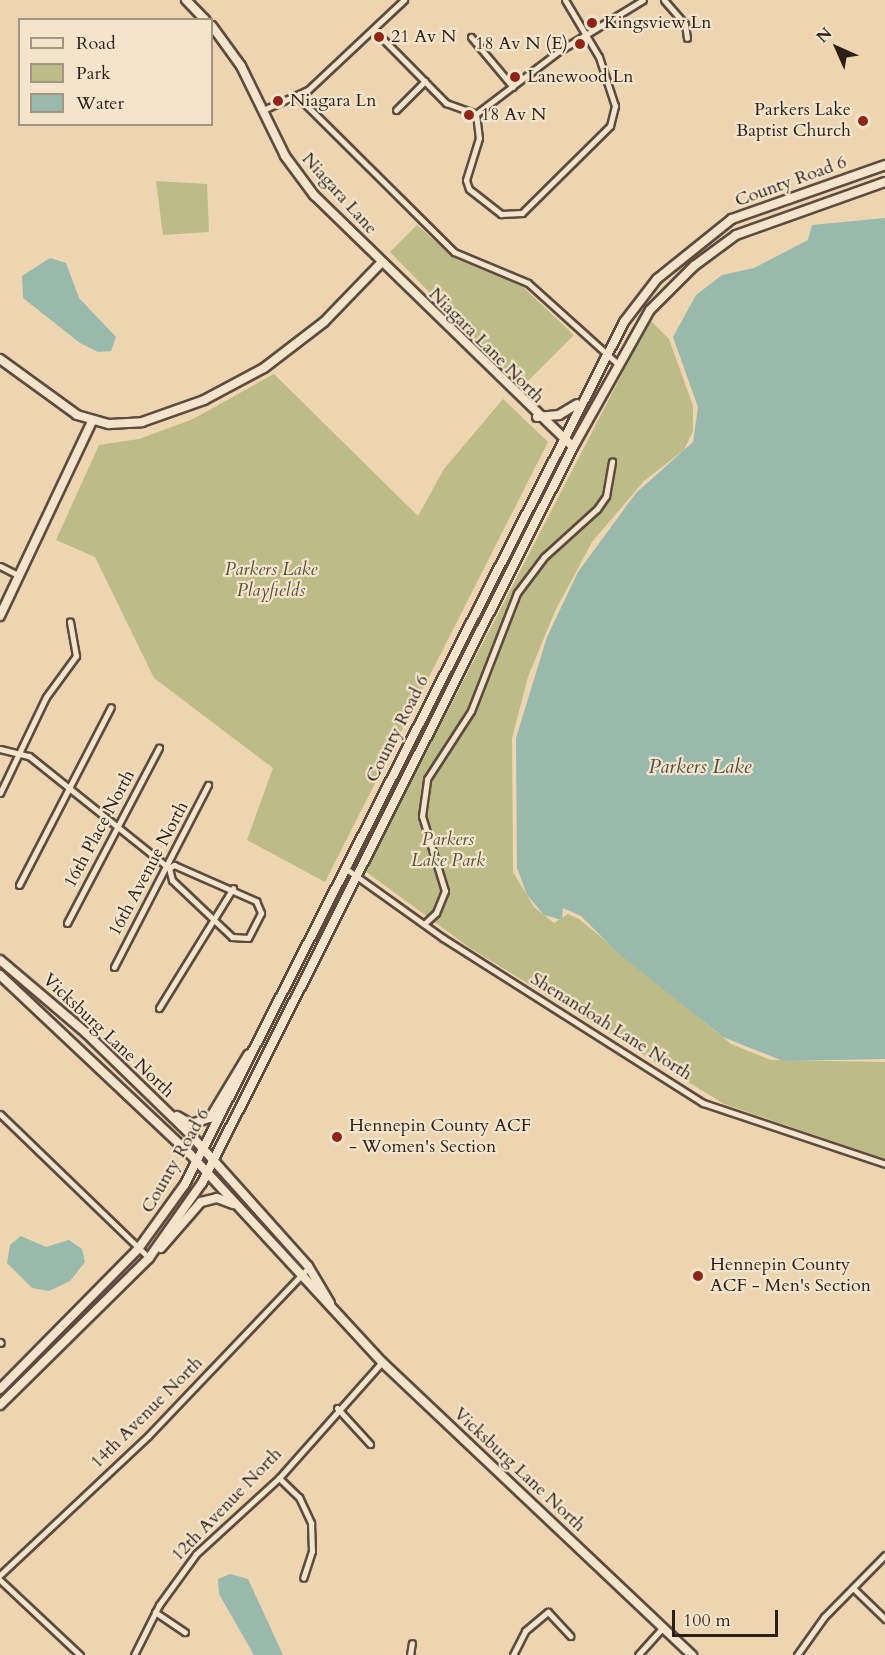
<!DOCTYPE html>
<html>
<head>
<meta charset="utf-8">
<style>
	body { margin:0 }
	#map { position:relative; width:885px; height:1655px; overflow:hidden; background:#ecd5b0; font-family:Cardo,serif }
	div>[style] { position:absolute }
	[style*='--x'] { left:calc(var(--x)*1px); top:calc(var(--y)*1px); width:calc(var(--w)*1px); rotate:calc(var(--a)*1deg) }
	.green>* { inset:0; background:#bdbc88 }
	.water>* { inset:0; background:#99b9ac }
	.roads { filter:drop-shadow(2px 0 #5c4c3f) drop-shadow(-2px 0 #5c4c3f) drop-shadow(0 2px #5c4c3f) drop-shadow(0 -2px #5c4c3f) }
	.street>* { height:5px; margin:-2.5px; padding:0 2.5px; transform-origin:2.5px; border-radius:2.5px; background:#f3e4cc }
	.secondary>* { height:8px; margin:-4px; padding:0 4px; transform-origin:4px; border-radius:4px; background:#f3e4cc }
	.dots>* { width:16px; height:16px; translate:-50% -50%; box-sizing:border-box; border:3px solid #f3e4cc; border-radius:50% }
	span { translate:-50% -50%; white-space:nowrap; text-align:center; line-height:1.15; -webkit-text-stroke:4.5px #f3e4cc; paint-order:stroke }
	.poi-label { font-size:18px; color:#2c1f19 }
	.left { translate:0 -50%; text-align:left }
	.right { translate:-100% -50%; text-align:right }
	.street-label { font-size:18px; color:#2c1f19 }
	.park-label { font-size:18px; color:#584e3a; font-style:italic }
	.water-label { font-size:20px; color:#4d4d45; font-style:italic }
	.legend { position:absolute; left:18px; top:18px; width:195px; height:108px; box-sizing:border-box; background:#f3e4cc; border:2px solid #a39584; margin:0; padding:8px 10px; list-style:none; font-size:18px; color:#2c1f19 }
	.legend li { display:flex; align-items:center; gap:12px; height:30px }
	.legend b { width:30px; border:2px solid #a39584 }
	.north { position:absolute; left:807px; top:18px; width:60px; height:60px; -webkit-text-stroke:4px #f3e4cc; paint-order:stroke; rotate:315deg; font-size:16px; font-weight:700; line-height:24px; text-align:center; color:#2c1f19 }
	.north::after { content:''; display:block; margin:auto; width:21px; height:27px; background:#2c1f19; clip-path:polygon(50% 0,100% 100%,50% 72%,0 100%) }
	.scale { position:absolute; left:672px; top:1610px; width:106px; height:27px; box-sizing:border-box; border:3px solid #2c1f19; border-top:0; padding-left:8px; font-size:18px; line-height:21px; white-space:nowrap; color:#2c1f19; -webkit-text-stroke:4px #f3e4cc; paint-order:stroke }
</style>
</head>
<body>
<div id="map">
	<div class="green">
		<div style="clip-path:polygon(156px 181px,207px 184px,209px 232px,163px 235px)"></div>
		<div style="clip-path:polygon(417px 225px,454px 258px,522px 286px,574px 335px,522px 387px,390px 252px)"></div>
		<div style="clip-path:polygon(650px 320px,669px 339px,693px 406px,693px 431px,684px 450px,644px 481px,592px 542px,555px 611px,528px 677px,512px 738px,513px 872px,534px 907px,554px 923px,568px 914px,579px 919px,731px 1044px,771px 1060px,885px 1062px,885px 1159px,724px 1104px,470px 948px,365px 871px)"></div>
		<div style="clip-path:polygon(274px 374px,418px 516px,444px 469px,503px 399px,548px 442px,325px 882px,247px 840px,273px 768px,154px 678px,95px 557px,56px 540px,99px 445px,139px 439px,193px 419px)"></div>
	</div>
	<div class="water">
		<div style="clip-path:polygon(885px 218px,885px 1059px,783px 1061px,723px 1037px,618px 953px,581px 916px,563px 908px,562px 920px,544px 915px,527px 895px,517px 868px,516px 738px,547px 637px,578px 572px,636px 493px,693px 442px,698px 407px,673px 337px,696px 295px,722px 275px,754px 268px,808px 240px,812px 225px)"></div>
		<div style="clip-path:polygon(50px 258px,66px 263px,79px 298px,116px 337px,111px 351px,98px 352px,80px 343px,23px 298px,22px 276px)"></div>
		<div style="clip-path:polygon(21px 1236px,46px 1247px,69px 1240px,82px 1249px,85px 1262px,70px 1281px,49px 1291px,32px 1288px,7px 1263px,10px 1245px)"></div>
		<div style="clip-path:polygon(230px 1574px,248px 1579px,283px 1655px,254px 1655px,219px 1594px,218px 1579px)"></div>
	</div>
	<div class="roads">
		<div class="street">
			<div style="--x:664;--y:0;--w:32;--a:49"></div>
			<div style="--x:685;--y:24;--w:14;--a:82"></div>
			<div style="--x:374;--y:30;--w:103;--a:45.4"></div>
			<div style="--x:446;--y:103;--w:32;--a:20"></div>
			<div style="--x:476;--y:114;--w:104;--a:-37.2"></div>
			<div style="--x:559;--y:51;--w:98;--a:-31.3"></div>
			<div style="--x:471;--y:37;--w:65;--a:50"></div>
			<div style="--x:298;--y:97;--w:220;--a:44.8"></div>
			<div style="--x:454;--y:252;--w:80;--a:22.7"></div>
			<div style="--x:528;--y:283;--w:120;--a:42"></div>
			<div style="--x:263;--y:110;--w:49;--a:-24"></div>
			<div style="--x:308;--y:90;--w:132;--a:-43.2"></div>
			<div style="--x:396;--y:110;--w:41;--a:-45"></div>
			<div style="--x:476;--y:114;--w:24;--a:83"></div>
			<div style="--x:479;--y:138;--w:44;--a:107.2"></div>
			<div style="--x:466;--y:180;--w:9;--a:72"></div>
			<div style="--x:469;--y:189;--w:41;--a:38"></div>
			<div style="--x:501;--y:214;--w:21;--a:-3"></div>
			<div style="--x:522;--y:213;--w:124;--a:-44.7"></div>
			<div style="--x:610;--y:126;--w:21;--a:-76"></div>
			<div style="--x:615;--y:106;--w:52;--a:-108.1"></div>
			<div style="--x:599;--y:57;--w:66;--a:-120.8"></div>
			<div style="--x:0;--y:566;--w:20;--a:27"></div>
			<div style="--x:0;--y:749;--w:30;--a:14"></div>
			<div style="--x:29;--y:756;--w:179;--a:38.7"></div>
			<div style="--x:0;--y:793;--w:106;--a:-64.4"></div>
			<div style="--x:46;--y:697;--w:51;--a:-53.8"></div>
			<div style="--x:76;--y:656;--w:35;--a:-100"></div>
			<div style="--x:174;--y:865;--w:90;--a:23.7"></div>
			<div style="--x:256;--y:901;--w:13;--a:67"></div>
			<div style="--x:261;--y:913;--w:28;--a:117"></div>
			<div style="--x:248;--y:938;--w:16;--a:-176"></div>
			<div style="--x:232;--y:937;--w:83;--a:-136.5"></div>
			<div style="--x:172;--y:880;--w:12;--a:-104"></div>
			<div style="--x:169;--y:868;--w:6;--a:-31"></div>
			<div style="--x:345;--y:868;--w:120;--a:35.5"></div>
			<div style="--x:443;--y:938;--w:308;--a:32.4"></div>
			<div style="--x:703;--y:1103;--w:192;--a:18.5"></div>
			<div style="--x:19;--y:885;--w:200;--a:-62.7"></div>
			<div style="--x:67;--y:923;--w:198;--a:-62.3"></div>
			<div style="--x:424;--y:924;--w:16;--a:-43"></div>
			<div style="--x:436;--y:913;--w:24;--a:-68"></div>
			<div style="--x:445;--y:891;--w:78;--a:-107"></div>
			<div style="--x:422;--y:816;--w:37;--a:-82"></div>
			<div style="--x:427;--y:779;--w:81;--a:-57.1"></div>
			<div style="--x:471;--y:711;--w:127;--a:-68.7"></div>
			<div style="--x:517;--y:593;--w:45;--a:-53.1"></div>
			<div style="--x:544;--y:557;--w:72;--a:-42.2"></div>
			<div style="--x:597;--y:509;--w:16;--a:-55"></div>
			<div style="--x:606;--y:496;--w:35;--a:-80"></div>
			<div style="--x:114;--y:967;--w:205;--a:-62.7"></div>
			<div style="--x:159;--y:1008;--w:141;--a:-58.3"></div>
			<div style="--x:0;--y:1114;--w:207;--a:44"></div>
			<div style="--x:0;--y:1342;--w:1;--a:45"></div>
			<div style="--x:337;--y:1408;--w:49;--a:47.5"></div>
			<div style="--x:279;--y:1478;--w:28;--a:44"></div>
			<div style="--x:299;--y:1497;--w:29;--a:65"></div>
			<div style="--x:311;--y:1523;--w:28;--a:88"></div>
			<div style="--x:312;--y:1551;--w:28;--a:108"></div>
			<div style="--x:0;--y:1575;--w:204;--a:-43.2"></div>
			<div style="--x:149;--y:1435;--w:232;--a:-46.4"></div>
			<div style="--x:0;--y:1580;--w:110;--a:43.2"></div>
			<div style="--x:853;--y:1588;--w:45;--a:44.1"></div>
			<div style="--x:155;--y:1612;--w:36;--a:34"></div>
			<div style="--x:134;--y:1655;--w:56;--a:-63.4"></div>
			<div style="--x:159;--y:1605;--w:63;--a:-54"></div>
			<div style="--x:196;--y:1554;--w:113;--a:-42.5"></div>
			<div style="--x:279;--y:1478;--w:155;--a:-48.4"></div>
			<div style="--x:410;--y:1655;--w:12;--a:-81"></div>
			<div style="--x:513;--y:1655;--w:27;--a:-63"></div>
			<div style="--x:525;--y:1631;--w:30;--a:-40"></div>
			<div style="--x:548;--y:1612;--w:33;--a:47"></div>
			<div style="--x:638;--y:1655;--w:38;--a:-48"></div>
			<div style="--x:797;--y:1655;--w:47;--a:-54.6"></div>
			<div style="--x:824;--y:1617;--w:87;--a:-45.5"></div>
		</div>
		<div class="secondary">
			<div style="--x:186;--y:0;--w:28;--a:46"></div>
			<div style="--x:212;--y:26;--w:49;--a:54.1"></div>
			<div style="--x:241;--y:66;--w:100;--a:63.9"></div>
			<div style="--x:285;--y:156;--w:49;--a:53.4"></div>
			<div style="--x:314;--y:195;--w:361;--a:44.2"></div>
			<div style="--x:0;--y:359;--w:95;--a:36"></div>
			<div style="--x:77;--y:415;--w:33;--a:16"></div>
			<div style="--x:109;--y:424;--w:33;--a:-3"></div>
			<div style="--x:142;--y:422;--w:66;--a:-19.5"></div>
			<div style="--x:204;--y:400;--w:68;--a:-28.1"></div>
			<div style="--x:264;--y:368;--w:76;--a:-37.5"></div>
			<div style="--x:324;--y:322;--w:82;--a:-46"></div>
			<div style="--x:537;--y:417;--w:22;--a:-5"></div>
			<div style="--x:559;--y:415;--w:21;--a:-31"></div>
			<div style="--x:0;--y:616;--w:216;--a:-64.7"></div>
			<div style="--x:0;--y:960;--w:113;--a:40.3"></div>
			<div style="--x:86;--y:1033;--w:144;--a:44.2"></div>
			<div style="--x:189;--y:1133;--w:178;--a:48.2"></div>
			<div style="--x:308;--y:1266;--w:43;--a:59.3"></div>
			<div style="--x:0;--y:975;--w:261;--a:43.3"></div>
			<div style="--x:190;--y:1154;--w:283;--a:47.3"></div>
			<div style="--x:382;--y:1362;--w:427;--a:43.4"></div>
			<div style="--x:177;--y:1116;--w:16;--a:30"></div>
			<div style="--x:191;--y:1124;--w:20;--a:-18"></div>
			<div style="--x:210;--y:1118;--w:74;--a:-58.9"></div>
			<div style="--x:161;--y:1248;--w:61;--a:-49"></div>
			<div style="--x:201;--y:1202;--w:16;--a:-14"></div>
			<div style="--x:217;--y:1198;--w:17;--a:21"></div>
			<div style="--x:0;--y:1389;--w:197;--a:-45.4"></div>
			<div style="--x:138;--y:1249;--w:80;--a:-54.1"></div>
			<div style="--x:185;--y:1184;--w:967;--a:-63.01"></div>
			<div style="--x:624;--y:322;--w:54;--a:-52.5"></div>
			<div style="--x:657;--y:279;--w:96;--a:-38.7"></div>
			<div style="--x:732;--y:219;--w:162;--a:-19.4"></div>
			<div style="--x:0;--y:1405;--w:209;--a:-44.6"></div>
			<div style="--x:149;--y:1258;--w:92;--a:-54.8"></div>
			<div style="--x:202;--y:1183;--w:824;--a:-63.25"></div>
			<div style="--x:573;--y:447;--w:157;--a:-60.7"></div>
			<div style="--x:650;--y:310;--w:62;--a:-45"></div>
			<div style="--x:694;--y:266;--w:52;--a:-36.4"></div>
			<div style="--x:736;--y:235;--w:158;--a:-19.6"></div>
		</div>
	</div>
	<div class="dots">
		<div style="left:592px;top:23px;background:#8f2418"></div>
		<div style="left:379px;top:37px;background:#8f2418"></div>
		<div style="left:580px;top:44px;background:#8f2418"></div>
		<div style="left:515px;top:77px;background:#8f2418"></div>
		<div style="left:278px;top:101px;background:#8f2418"></div>
		<div style="left:469px;top:115px;background:#8f2418"></div>
		<div style="left:863px;top:121px;background:#8f2418"></div>
		<div style="left:337px;top:1137px;background:#8f2418"></div>
		<div style="left:698px;top:1276px;background:#8f2418"></div>
	</div>
	<div class="poi-label">
		<span class="left" style="left:604px;top:23px">Kingsview Ln</span>
		<span class="left" style="left:391px;top:37px">21 Av N</span>
		<span class="right" style="left:568px;top:44px">18 Av N (E)</span>
		<span class="left" style="left:527px;top:77px">Lanewood Ln</span>
		<span class="left" style="left:290px;top:101px">Niagara Ln</span>
		<span class="right" style="left:851px;top:121px">Parkers Lake<br>Baptist Church</span>
		<span class="left" style="left:481px;top:115px">18 Av N</span>
		<span class="left" style="left:349px;top:1137px">Hennepin County ACF<br>- Women's Section</span>
		<span class="left" style="left:710px;top:1276px">Hennepin County<br>ACF - Men's Section</span>
	</div>
	<div class="street-label">
		<span style="left:791px;top:182px;rotate:-20deg">County Road 6</span>
		<span style="left:339px;top:194px;rotate:48deg">Niagara Lane</span>
		<span style="left:486px;top:346px;rotate:45deg">Niagara Lane North</span>
		<span style="left:398px;top:729px;rotate:-63deg">County Road 6</span>
		<span style="left:100px;top:829px;rotate:-62deg">16th Place North</span>
		<span style="left:149px;top:869px;rotate:-62deg">16th Avenue North</span>
		<span style="left:611px;top:1027px;rotate:32deg">Shenandoah Lane North</span>
		<span style="left:108px;top:1036px;rotate:43deg">Vicksburg Lane North</span>
		<span style="left:176px;top:1161px;rotate:-60deg">County Road 6</span>
		<span style="left:147px;top:1413px;rotate:-45deg">14th Avenue North</span>
		<span style="left:519px;top:1470px;rotate:43deg">Vicksburg Lane North</span>
		<span style="left:227px;top:1505px;rotate:-46deg">12th Avenue North</span>
	</div>
	<div class="park-label">
		<span style="left:271px;top:581px">Parkers Lake<br>Playfields</span>
		<span style="left:448px;top:851px">Parkers<br>Lake Park</span>
	</div>
	<div class="water-label">
		<span style="left:700px;top:766px">Parkers Lake</span>
	</div>
	<ul class="legend">
	<li><b style="height:8px;background:#f3e4cc"></b>Road</li>
	<li><b style="height:16px;background:#bdbc88"></b>Park</li>
	<li><b style="height:16px;background:#99b9ac"></b>Water</li>
	</ul>
	<div class="north">N</div>
	<div class="scale">100 m</div>
</div>
</body>
</html>
